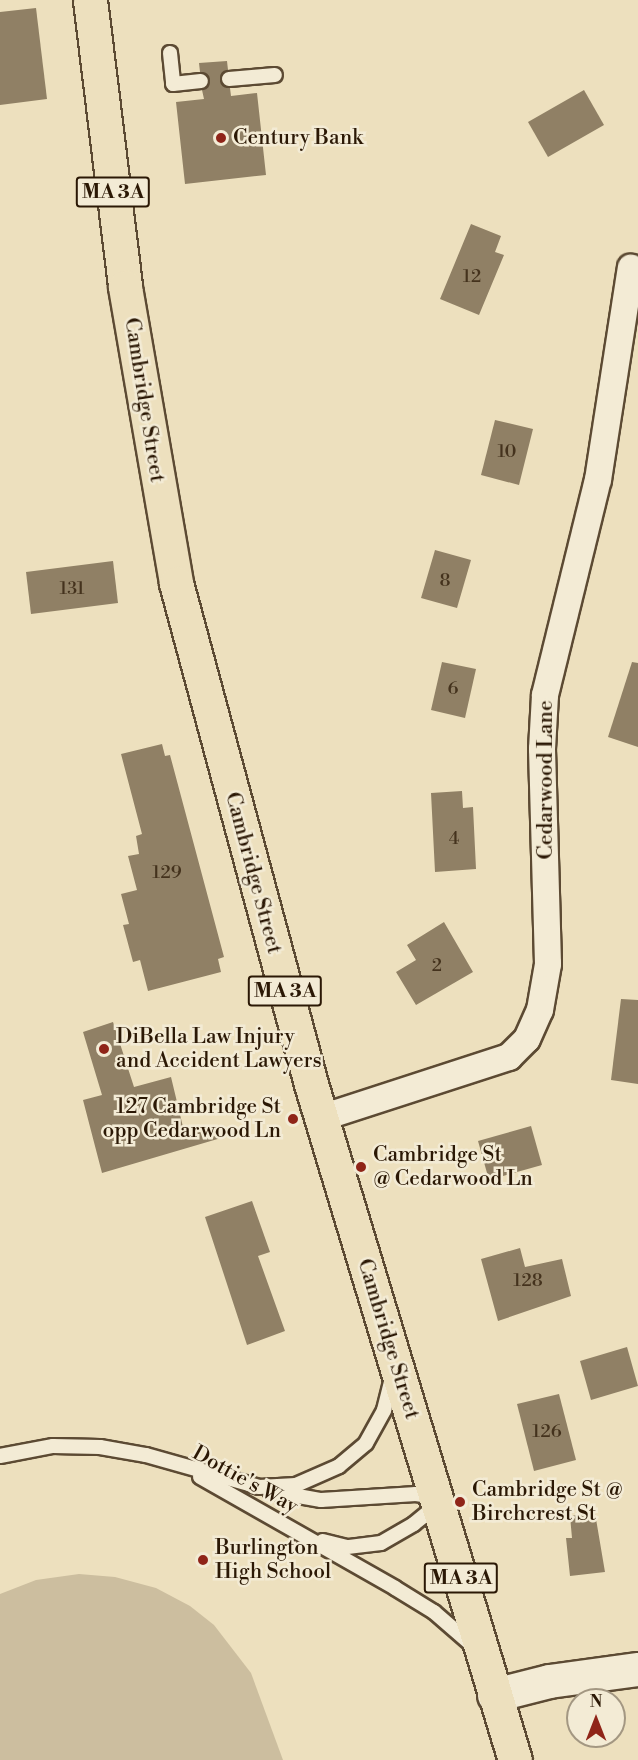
<!DOCTYPE html>
<html>
<head>
<meta charset="utf-8">
<style>
	body { margin:0 }
	#map { position:relative; width:638px; height:1760px; overflow:hidden; background:#ede0be; font-family:"Libre Bodoni",serif }
	div>[style] { position:absolute }
	[style*='--x'] { left:calc(var(--x)*1px); top:calc(var(--y)*1px); width:calc(var(--w)*1px); rotate:calc(var(--a)*1deg) }
	.green>* { inset:0; background:#ccbe9f }
	.building>* { inset:0; background:#908065 }
	.roads { filter:drop-shadow(2px 0 #5c4a33) drop-shadow(-2px 0 #5c4a33) drop-shadow(0 2px #5c4a33) drop-shadow(0 -2px #5c4a33) }
	.lane>* { height:14px; margin:-7px; padding:0 7px; transform-origin:7px; border-radius:7px; background:#f3ebd5 }
	.street>* { height:26px; margin:-13px; padding:0 13px; transform-origin:13px; border-radius:13px; background:#f3ebd5 }
	.secondary>* { height:33px; margin:-16.5px; padding:0 16.5px; transform-origin:16.5px; border-radius:16.5px; background:#f3ebd5 }
	.primary>* { height:33px; margin:-16.5px; padding:0 16.5px; transform-origin:16.5px; border-radius:16.5px; background:#ede0be }
	.dots>* { width:16px; height:16px; translate:-50% -50%; box-sizing:border-box; border:3px solid #f3ebd5; border-radius:50% }
	span { translate:-50% -50%; white-space:nowrap; text-align:center; line-height:1.15; -webkit-text-stroke:5px #f3ebd5; paint-order:stroke }
	.number-label { font-size:18px; color:#44321d }
	.number-label span { -webkit-text-stroke-width:0 }
	.shield-label span { padding:2px 4px; background:#f3ebd5; border:2px solid; border-radius:4px; -webkit-text-stroke-width:0 }
	.shield-label { font-size:20px; color:#2b1805; font-weight:700 }
	.poi-label { font-size:21px; color:#2b1805 }
	.left { translate:0 -50%; text-align:left }
	.right { translate:-100% -50%; text-align:right }
	.street-label { font-size:21px; color:#2b1805 }
	.north { position:absolute; left:566px; top:1688px; width:60px; height:60px; box-sizing:border-box; background:#f3ebd5; border:2px solid #a39782; border-radius:50%; rotate:0deg; font-size:16px; font-weight:700; line-height:24px; text-align:center; color:#2b1805 }
	.north::after { content:''; display:block; margin:auto; width:21px; height:27px; background:#8f2418; clip-path:polygon(50% 0,100% 100%,50% 72%,0 100%) }
</style>
</head>
<body>
<div id="map">
	<div class="green">
		<div style="clip-path:polygon(79px 1574px,115px 1577px,156px 1588px,190px 1606px,214px 1625px,251px 1673px,283px 1760px,0 1760px,0 1594px,36px 1580px)"></div>
	</div>
	<div class="building">
		<div style="clip-path:polygon(36px 8px,47px 99px,0 105px,0 12px)"></div>
		<div style="clip-path:polygon(227px 61px,228px 70px,220px 80px,230px 88px,231px 96px,257px 93px,266px 175px,185px 184px,176px 102px,204px 99px,202px 90px,210px 81px,200px 72px,199px 63px)"></div>
		<div style="clip-path:polygon(584px 90px,604px 125px,548px 157px,528px 122px)"></div>
		<div style="clip-path:polygon(471px 224px,501px 236px,495px 252px,504px 255px,479px 315px,440px 299px)"></div>
		<div style="clip-path:polygon(495px 420px,533px 429px,519px 485px,481px 475px)"></div>
		<div style="clip-path:polygon(435px 550px,471px 560px,457px 608px,421px 598px)"></div>
		<div style="clip-path:polygon(113px 561px,118px 603px,31px 614px,26px 572px)"></div>
		<div style="clip-path:polygon(442px 662px,476px 669px,465px 718px,431px 710px)"></div>
		<div style="clip-path:polygon(632px 662px,638px 663px,638px 747px,608px 737px)"></div>
		<div style="clip-path:polygon(162px 744px,165px 756px,170px 755px,224px 957px,218px 959px,221px 972px,148px 991px,140px 960px,133px 962px,123px 925px,129px 924px,121px 894px,137px 890px,128px 856px,139px 854px,136px 836px,142px 834px,121px 754px)"></div>
		<div style="clip-path:polygon(462px 791px,463px 808px,473px 807px,476px 869px,435px 872px,431px 793px)"></div>
		<div style="clip-path:polygon(444px 922px,473px 972px,416px 1005px,396px 972px,416px 960px,407px 945px)"></div>
		<div style="clip-path:polygon(621px 999px,638px 1000px,638px 1084px,611px 1080px)"></div>
		<div style="clip-path:polygon(113px 1022px,134px 1087px,171px 1077px,183px 1127px,221px 1138px,102px 1173px,83px 1100px,102px 1095px,83px 1032px)"></div>
		<div style="clip-path:polygon(531px 1126px,542px 1165px,489px 1180px,478px 1141px)"></div>
		<div style="clip-path:polygon(252px 1201px,270px 1252px,258px 1256px,285px 1331px,247px 1345px,205px 1217px)"></div>
		<div style="clip-path:polygon(520px 1248px,525px 1267px,562px 1259px,571px 1296px,498px 1321px,481px 1259px)"></div>
		<div style="clip-path:polygon(627px 1347px,638px 1386px,591px 1400px,580px 1361px)"></div>
		<div style="clip-path:polygon(559px 1394px,576px 1460px,534px 1471px,517px 1404px)"></div>
		<div style="clip-path:polygon(595px 1513px,605px 1572px,570px 1576px,566px 1538px,572px 1538px,570px 1516px)"></div>
	</div>
	<div class="roads">
		<div class="lane">
			<div style="--x:170;--y:53;--w:31;--a:84"></div>
			<div style="--x:173;--y:84;--w:28;--a:-6"></div>
			<div style="--x:229;--y:79;--w:46;--a:-5"></div>
			<div style="--x:0;--y:1456;--w:54;--a:-10.7"></div>
			<div style="--x:53;--y:1446;--w:47;--a:1.2"></div>
			<div style="--x:100;--y:1447;--w:47;--a:9.9"></div>
			<div style="--x:146;--y:1455;--w:117;--a:15.8"></div>
			<div style="--x:259;--y:1487;--w:37;--a:-3"></div>
			<div style="--x:296;--y:1485;--w:47;--a:-23.8"></div>
			<div style="--x:339;--y:1466;--w:35;--a:-40"></div>
			<div style="--x:366;--y:1443;--w:38;--a:-61"></div>
			<div style="--x:384;--y:1410;--w:32;--a:-76"></div>
			<div style="--x:200;--y:1477;--w:224;--a:29.6"></div>
			<div style="--x:395;--y:1588;--w:46;--a:31.6"></div>
			<div style="--x:434;--y:1612;--w:50;--a:41"></div>
			<div style="--x:270;--y:1491;--w:52;--a:10"></div>
			<div style="--x:321;--y:1500;--w:95;--a:-3.6"></div>
			<div style="--x:416;--y:1494;--w:20;--a:9"></div>
			<div style="--x:436;--y:1497;--w:14;--a:111"></div>
			<div style="--x:431;--y:1510;--w:22;--a:141"></div>
			<div style="--x:414;--y:1524;--w:38;--a:150"></div>
			<div style="--x:381;--y:1543;--w:34;--a:173"></div>
			<div style="--x:347;--y:1547;--w:25;--a:-166"></div>
		</div>
		<div class="street">
			<div style="--x:321;--y:1118;--w:198;--a:-18"></div>
			<div style="--x:509;--y:1057;--w:25;--a:-45"></div>
			<div style="--x:527;--y:1039;--w:32;--a:-66"></div>
			<div style="--x:540;--y:1010;--w:47;--a:-80.1"></div>
			<div style="--x:548;--y:964;--w:215;--a:-91.6"></div>
			<div style="--x:542;--y:749;--w:54;--a:-86.8"></div>
			<div style="--x:545;--y:695;--w:221;--a:-76.2"></div>
			<div style="--x:598;--y:480;--w:215;--a:-81.2"></div>
		</div>
		<div class="secondary">
			<div style="--x:494;--y:1695;--w:57;--a:-14.3"></div>
			<div style="--x:549;--y:1681;--w:90;--a:-7.7"></div>
		</div>
		<div class="primary">
			<div style="--x:90;--y:0;--w:289;--a:83"></div>
			<div style="--x:125;--y:287;--w:300;--a:80.2"></div>
			<div style="--x:176;--y:583;--w:519;--a:74.92"></div>
			<div style="--x:311;--y:1084;--w:706;--a:73.21"></div>
		</div>
	</div>
	<div class="dots">
		<div style="left:221px;top:138px;background:#8f2418"></div>
		<div style="left:104px;top:1049px;background:#8f2418"></div>
		<div style="left:293px;top:1119px;background:#8f2418"></div>
		<div style="left:361px;top:1167px;background:#8f2418"></div>
		<div style="left:460px;top:1502px;background:#8f2418"></div>
		<div style="left:203px;top:1560px;background:#8f2418"></div>
	</div>
	<div class="number-label">
		<span style="left:472px;top:277px">12</span>
		<span style="left:507px;top:452px">10</span>
		<span style="left:445px;top:581px">8</span>
		<span style="left:72px;top:589px">131</span>
		<span style="left:453px;top:689px">6</span>
		<span style="left:454px;top:839px">4</span>
		<span style="left:167px;top:873px">129</span>
		<span style="left:437px;top:966px">2</span>
		<span style="left:528px;top:1281px">128</span>
		<span style="left:547px;top:1432px">126</span>
	</div>
	<div class="shield-label">
		<span style="left:113px;top:192px">MA 3A</span>
		<span style="left:285px;top:991px">MA 3A</span>
		<span style="left:461px;top:1578px">MA 3A</span>
	</div>
	<div class="poi-label">
		<span class="left" style="left:233px;top:138px">Century Bank</span>
		<span class="left" style="left:116px;top:1049px">DiBella Law Injury<br>and Accident Lawyers</span>
		<span class="right" style="left:281px;top:1119px">127 Cambridge St<br>opp Cedarwood Ln</span>
		<span class="left" style="left:373px;top:1167px">Cambridge St<br>@ Cedarwood Ln</span>
		<span class="left" style="left:472px;top:1502px">Cambridge St @<br>Birchcrest St</span>
		<span class="left" style="left:215px;top:1560px">Burlington<br>High School</span>
	</div>
	<div class="street-label">
		<span style="left:144px;top:400px;rotate:81deg">Cambridge Street</span>
		<span style="left:546px;top:780px;rotate:-90deg">Cedarwood Lane</span>
		<span style="left:253px;top:873px;rotate:75deg">Cambridge Street</span>
		<span style="left:388px;top:1339px;rotate:73deg">Cambridge Street</span>
		<span style="left:245px;top:1480px;rotate:29deg">Dottie's Way</span>
	</div>
	<div class="north">N</div>
</div>
</body>
</html>
